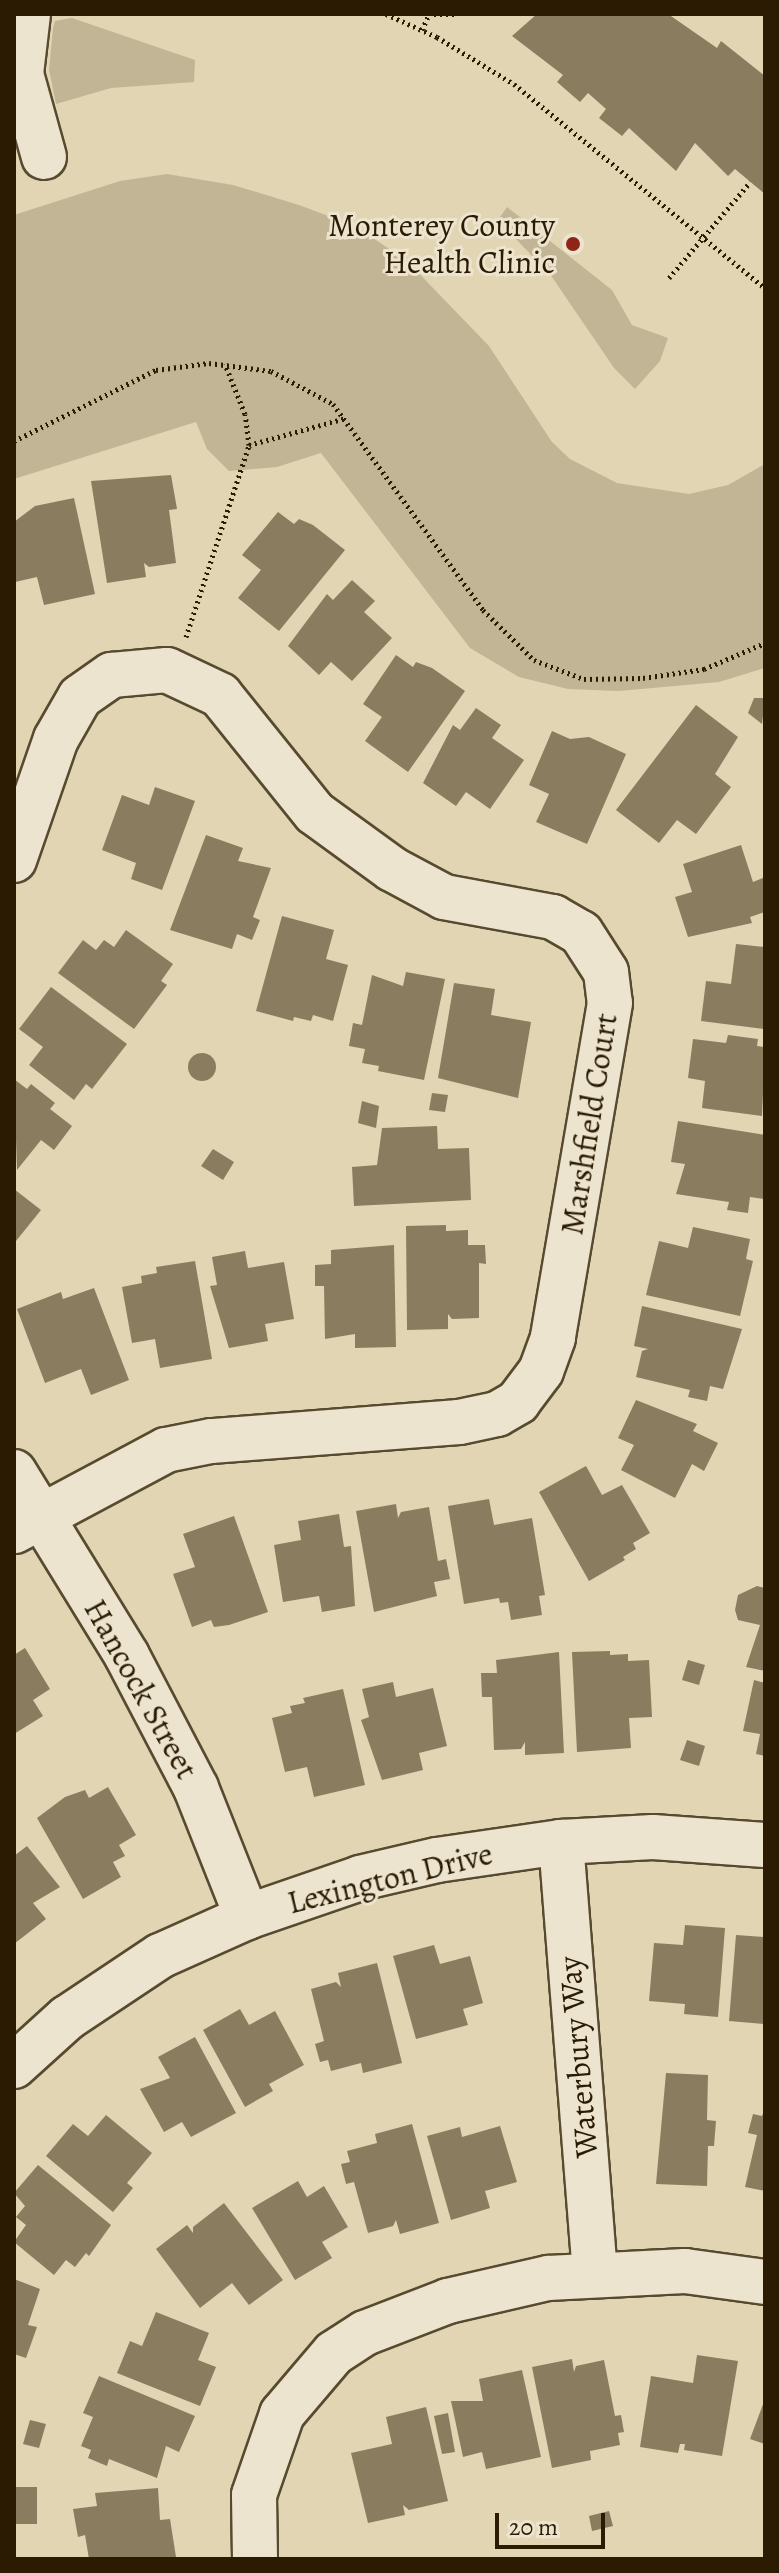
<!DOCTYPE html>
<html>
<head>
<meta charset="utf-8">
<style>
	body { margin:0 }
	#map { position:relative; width:779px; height:2573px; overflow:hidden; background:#e1d5b3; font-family:Alegreya,serif }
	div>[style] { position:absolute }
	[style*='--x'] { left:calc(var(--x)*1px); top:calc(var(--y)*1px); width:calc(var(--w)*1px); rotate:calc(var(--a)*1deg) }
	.green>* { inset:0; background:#c2b595 }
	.building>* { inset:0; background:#8a7c5f }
	.round { border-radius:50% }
	.path>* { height:5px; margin-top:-2.5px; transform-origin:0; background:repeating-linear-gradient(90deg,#2b1b03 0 2px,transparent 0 6px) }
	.roads { filter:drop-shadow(2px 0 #584a2f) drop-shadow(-2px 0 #584a2f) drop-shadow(0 2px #584a2f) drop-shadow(0 -2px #584a2f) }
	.minor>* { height:44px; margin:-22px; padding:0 22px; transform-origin:22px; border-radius:22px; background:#ece4ce }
	.dots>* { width:22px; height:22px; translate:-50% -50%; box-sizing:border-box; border:4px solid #ece4ce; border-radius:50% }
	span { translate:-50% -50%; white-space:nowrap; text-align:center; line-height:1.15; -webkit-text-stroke:6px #ece4ce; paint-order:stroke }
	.poi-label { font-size:32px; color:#2b1b03 }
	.right { translate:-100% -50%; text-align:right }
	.street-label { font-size:32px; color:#2b1b03 }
	.frame { position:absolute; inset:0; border:16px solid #2b1b03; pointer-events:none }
	.scale { position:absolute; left:495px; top:2513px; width:110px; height:36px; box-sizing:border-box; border:4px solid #2b1b03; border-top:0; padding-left:10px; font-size:24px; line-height:28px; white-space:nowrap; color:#2b1b03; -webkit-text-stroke:6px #ece4ce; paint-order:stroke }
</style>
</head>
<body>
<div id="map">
	<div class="green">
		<div style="clip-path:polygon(72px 18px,195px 60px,194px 82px,111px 88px,56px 104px,49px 70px,53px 28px,55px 21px)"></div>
		<div style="clip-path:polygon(167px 174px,233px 185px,299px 205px,355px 226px,407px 261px,489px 346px,552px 442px,570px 459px,617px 483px,689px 494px,728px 485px,765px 464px,765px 668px,719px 682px,619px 691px,568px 689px,519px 677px,470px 648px,321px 453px,277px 467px,229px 471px,207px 449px,196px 422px,14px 479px,14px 215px,120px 181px)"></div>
		<div style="clip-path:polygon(507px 207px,612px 290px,632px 325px,668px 338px,660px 361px,635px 389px,614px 368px,552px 277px,498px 220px)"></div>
	</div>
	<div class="building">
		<div style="clip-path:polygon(537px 14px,668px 14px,717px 48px,721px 41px,765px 76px,765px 194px,735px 169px,728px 176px,695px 143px,676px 171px,629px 128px,622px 136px,599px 118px,606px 109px,588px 93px,580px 102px,557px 82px,563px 75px,512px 36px)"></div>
		<div style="clip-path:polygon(171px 475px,177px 509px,169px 510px,176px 563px,149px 567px,144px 563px,146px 577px,107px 583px,91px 481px)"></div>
		<div style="clip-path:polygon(74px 498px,95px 594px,44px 605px,37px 577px,15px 582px,14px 522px,35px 506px)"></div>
		<div style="clip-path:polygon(278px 512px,294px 524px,299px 519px,313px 525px,345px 550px,279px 631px,238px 598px,261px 570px,242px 555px)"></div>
		<div style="clip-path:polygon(352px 580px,375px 601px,364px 612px,392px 638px,352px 681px,331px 662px,319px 675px,288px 646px,327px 594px,333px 600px)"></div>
		<div style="clip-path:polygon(396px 655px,413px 667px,416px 662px,432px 668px,465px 691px,408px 772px,365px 741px,382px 717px,363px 704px)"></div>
		<div style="clip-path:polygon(754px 698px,765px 698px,762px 724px,748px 713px)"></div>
		<div style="clip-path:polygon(696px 705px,738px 737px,715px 774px,731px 787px,696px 834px,677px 820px,659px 843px,616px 810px)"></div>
		<div style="clip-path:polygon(476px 708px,501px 725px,492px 738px,524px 760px,490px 809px,466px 792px,456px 806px,423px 783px,453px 725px,460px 730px)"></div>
		<div style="clip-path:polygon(552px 731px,570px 739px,589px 737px,626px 754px,587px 844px,536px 822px,549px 794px,529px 785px)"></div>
		<div style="clip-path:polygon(155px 787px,195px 801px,162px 890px,131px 879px,136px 863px,102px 850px,122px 795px,149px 805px)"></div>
		<div style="clip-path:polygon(206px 835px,243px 848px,238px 861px,271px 868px,253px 917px,260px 920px,252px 940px,237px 934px,232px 949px,170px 930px)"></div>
		<div style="clip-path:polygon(741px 845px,753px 882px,765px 877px,765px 912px,750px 917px,752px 923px,688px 937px,675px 897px,692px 892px,683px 864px)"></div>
		<div style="clip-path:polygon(282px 916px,334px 930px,326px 959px,348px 965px,333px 1021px,313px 1015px,311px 1021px,294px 1017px,293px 1021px,256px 1011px)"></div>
		<div style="clip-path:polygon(126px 930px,173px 964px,161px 981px,167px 985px,134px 1029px,58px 973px,83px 940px,96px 950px,104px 940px,114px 947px)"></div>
		<div style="clip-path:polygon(736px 944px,765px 947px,765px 1029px,701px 1021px,706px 981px,731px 984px)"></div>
		<div style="clip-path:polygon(406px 972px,445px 979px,424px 1080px,378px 1071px,379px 1066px,362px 1063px,365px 1049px,349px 1046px,353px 1023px,362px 1025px,372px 975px,403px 986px)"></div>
		<div style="clip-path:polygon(454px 983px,495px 989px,491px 1015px,531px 1022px,518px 1098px,438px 1078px)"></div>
		<div style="clip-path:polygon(51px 987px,127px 1044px,92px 1089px,86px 1084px,74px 1100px,29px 1065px,43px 1047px,19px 1029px)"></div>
		<div style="clip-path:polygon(728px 1035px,758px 1039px,757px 1046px,765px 1047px,762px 1116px,702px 1108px,705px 1081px,688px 1078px,693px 1039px,726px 1043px)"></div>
		<div class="round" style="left:188px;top:1053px;width:28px;height:28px"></div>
		<div style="clip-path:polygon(14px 1079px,27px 1089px,31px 1084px,55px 1103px,50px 1109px,72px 1126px,54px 1150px,41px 1140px,17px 1170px)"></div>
		<div style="clip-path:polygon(432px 1093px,448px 1095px,445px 1112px,429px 1110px)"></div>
		<div style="clip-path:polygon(362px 1101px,379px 1106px,376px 1128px,358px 1123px)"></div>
		<div style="clip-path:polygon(678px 1121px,765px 1135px,764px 1199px,750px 1197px,748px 1213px,727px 1210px,729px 1202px,676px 1194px,685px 1164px,671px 1162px)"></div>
		<div style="clip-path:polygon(437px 1126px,438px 1149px,469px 1148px,471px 1200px,354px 1206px,352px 1167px,377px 1165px,382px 1128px)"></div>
		<div style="clip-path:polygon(213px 1149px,234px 1162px,223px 1180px,201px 1166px)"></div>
		<div style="clip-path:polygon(14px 1189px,41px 1210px,16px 1241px,14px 1239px)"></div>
		<div style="clip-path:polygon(446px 1225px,446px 1231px,468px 1230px,468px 1245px,485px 1245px,486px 1264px,479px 1263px,479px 1318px,452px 1319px,448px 1314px,448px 1329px,407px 1330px,406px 1226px)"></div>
		<div style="clip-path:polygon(693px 1227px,750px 1239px,746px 1259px,753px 1261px,740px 1316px,646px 1295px,659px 1241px,688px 1248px)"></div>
		<div style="clip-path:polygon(394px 1245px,396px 1347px,355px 1348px,355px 1334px,325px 1339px,324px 1286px,315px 1286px,315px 1265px,331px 1264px,331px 1250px)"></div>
		<div style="clip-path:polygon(245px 1251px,248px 1268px,284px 1262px,294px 1319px,265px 1324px,268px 1341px,229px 1348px,210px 1286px,217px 1285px,212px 1257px)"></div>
		<div style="clip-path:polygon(195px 1261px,212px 1359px,160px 1368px,155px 1339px,132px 1343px,122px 1287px,142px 1283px,141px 1276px,157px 1273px,156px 1267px)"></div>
		<div style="clip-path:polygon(94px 1288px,129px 1380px,91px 1395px,81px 1369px,45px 1383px,17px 1309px,61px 1292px,63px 1299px)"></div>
		<div style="clip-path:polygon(642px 1306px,742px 1329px,723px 1389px,710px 1386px,707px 1401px,688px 1397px,690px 1390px,636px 1377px,642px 1351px,648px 1349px,634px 1346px)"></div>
		<div style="clip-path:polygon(636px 1400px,697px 1424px,693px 1431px,718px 1443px,704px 1471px,692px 1464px,675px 1498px,621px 1470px,634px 1445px,618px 1438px)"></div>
		<div style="clip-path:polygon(586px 1466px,602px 1495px,622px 1485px,650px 1533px,633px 1543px,636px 1549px,623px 1557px,625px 1560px,589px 1581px,539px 1492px)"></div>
		<div style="clip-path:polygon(489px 1499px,494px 1525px,532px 1518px,545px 1595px,539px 1596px,542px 1615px,511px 1620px,508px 1602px,500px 1603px,499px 1598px,464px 1604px,448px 1506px)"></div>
		<div style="clip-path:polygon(396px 1504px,398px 1518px,401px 1512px,429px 1507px,438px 1561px,446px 1559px,450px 1579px,434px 1582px,437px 1596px,374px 1612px,356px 1511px)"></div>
		<div style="clip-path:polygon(339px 1514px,344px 1547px,351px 1546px,355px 1606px,322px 1612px,319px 1596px,283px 1602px,274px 1545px,301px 1540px,298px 1521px)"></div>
		<div style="clip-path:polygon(234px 1516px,268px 1612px,229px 1625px,214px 1627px,211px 1620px,192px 1627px,173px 1574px,195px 1567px,183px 1534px)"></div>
		<div style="clip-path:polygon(757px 1586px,765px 1588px,765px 1671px,746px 1667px,760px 1625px,738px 1620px,735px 1610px,738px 1595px)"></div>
		<div style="clip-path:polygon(25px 1648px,50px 1689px,33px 1700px,43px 1716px,14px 1734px,14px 1655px)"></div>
		<div style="clip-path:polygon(610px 1651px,610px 1655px,628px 1654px,628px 1661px,649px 1660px,652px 1717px,629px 1718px,631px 1748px,577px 1752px,572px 1652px)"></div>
		<div style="clip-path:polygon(559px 1652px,564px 1753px,525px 1755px,525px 1742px,521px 1749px,494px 1750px,492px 1697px,482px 1697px,481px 1673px,497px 1673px,496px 1660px)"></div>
		<div style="clip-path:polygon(688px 1660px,705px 1665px,699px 1685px,682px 1680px)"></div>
		<div style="clip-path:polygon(754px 1680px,765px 1683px,765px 1756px,756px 1754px,760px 1734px,743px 1731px)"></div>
		<div style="clip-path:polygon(393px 1682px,396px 1697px,433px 1688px,447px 1746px,419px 1753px,423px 1770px,382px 1780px,361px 1720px,369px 1717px,362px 1689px)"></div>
		<div style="clip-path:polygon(343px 1689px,365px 1785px,314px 1797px,307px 1767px,285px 1772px,272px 1718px,292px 1713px,290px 1706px,305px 1703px,303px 1698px)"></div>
		<div style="clip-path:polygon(687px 1740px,705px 1746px,699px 1766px,680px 1760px)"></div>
		<div style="clip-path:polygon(108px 1787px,136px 1835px,119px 1845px,125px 1856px,113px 1862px,121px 1877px,83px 1899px,37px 1818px,65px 1797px,85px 1790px,89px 1798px)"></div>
		<div style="clip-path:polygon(27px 1846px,60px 1887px,33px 1903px,46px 1919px,14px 1944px,14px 1856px)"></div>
		<div style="clip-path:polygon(685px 1925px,725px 1928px,718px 2017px,684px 2014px,685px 2004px,649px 2001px,654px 1943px,683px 1945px)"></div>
		<div style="clip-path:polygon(736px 1935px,765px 1937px,765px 2024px,729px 2021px)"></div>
		<div style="clip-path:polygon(434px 1945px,440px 1964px,470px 1956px,483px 2003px,463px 2009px,468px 2025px,416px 2039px,393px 1956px)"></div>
		<div style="clip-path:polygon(377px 1963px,402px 2063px,363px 2073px,361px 2063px,331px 2071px,328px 2060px,320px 2062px,315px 2044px,324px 2041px,311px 1989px,336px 1982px,341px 1987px,338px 1973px)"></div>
		<div style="clip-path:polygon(240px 2009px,249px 2025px,275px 2011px,304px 2065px,269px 2084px,273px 2091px,245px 2107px,203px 2030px)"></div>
		<div style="clip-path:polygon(195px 2037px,236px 2113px,191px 2137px,182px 2122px,164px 2132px,140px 2089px,170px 2078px,158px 2057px)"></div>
		<div style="clip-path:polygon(666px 2073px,708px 2075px,707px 2120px,716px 2121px,714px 2146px,708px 2146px,707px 2186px,656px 2184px)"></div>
		<div style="clip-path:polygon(765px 2108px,765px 2191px,745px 2187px,757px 2135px,748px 2133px,753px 2114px,762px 2116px)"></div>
		<div style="clip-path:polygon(106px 2115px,152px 2153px,127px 2183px,133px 2188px,113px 2212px,46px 2156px,73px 2124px,88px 2136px)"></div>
		<div style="clip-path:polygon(412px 2124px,439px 2223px,400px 2234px,396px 2220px,393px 2226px,368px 2233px,354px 2182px,346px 2184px,341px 2164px,350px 2162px,347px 2151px,377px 2143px,375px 2134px)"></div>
		<div style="clip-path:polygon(500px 2126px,517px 2182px,485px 2191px,490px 2208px,451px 2220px,427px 2136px,460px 2127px,462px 2137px)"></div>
		<div style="clip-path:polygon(38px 2165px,111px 2225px,89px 2256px,86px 2253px,75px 2267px,66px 2260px,54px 2275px,14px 2242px,26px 2225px,16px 2217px,25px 2206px,14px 2193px)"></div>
		<div style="clip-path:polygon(298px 2181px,307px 2197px,324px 2186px,348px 2227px,322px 2242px,332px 2258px,295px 2280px,252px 2208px)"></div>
		<div style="clip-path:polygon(224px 2203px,283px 2280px,249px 2305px,232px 2283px,200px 2308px,156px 2249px,187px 2225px,193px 2233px,193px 2227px)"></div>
		<div style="clip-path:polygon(14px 2279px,40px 2289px,28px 2325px,37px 2327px,26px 2358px,14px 2354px)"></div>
		<div style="clip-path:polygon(156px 2312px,209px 2333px,198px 2360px,216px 2367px,200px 2406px,117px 2373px,130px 2341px,142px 2346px)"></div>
		<div style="clip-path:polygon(697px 2355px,738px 2361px,722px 2456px,684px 2450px,685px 2444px,680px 2444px,678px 2453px,640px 2447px,651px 2376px,693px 2383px)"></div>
		<div style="clip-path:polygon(572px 2359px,574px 2372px,576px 2366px,604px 2360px,615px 2416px,621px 2415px,624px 2432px,618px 2433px,620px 2445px,590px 2451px,591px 2460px,552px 2468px,532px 2367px)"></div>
		<div style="clip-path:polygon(522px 2370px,541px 2457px,486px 2469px,482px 2452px,463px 2457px,451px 2401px,483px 2401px,479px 2379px)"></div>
		<div style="clip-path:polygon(99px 2376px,195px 2416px,179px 2452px,166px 2446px,157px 2478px,109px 2459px,107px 2466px,88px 2458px,91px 2450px,81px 2446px,93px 2417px,83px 2413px)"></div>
		<div style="clip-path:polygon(765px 2399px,765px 2444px,750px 2439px)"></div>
		<div style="clip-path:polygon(426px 2407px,448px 2501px,409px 2510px,403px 2505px,405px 2515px,368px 2523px,351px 2453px,392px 2444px,386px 2417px)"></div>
		<div style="clip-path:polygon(448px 2413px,455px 2452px,442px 2454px,434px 2416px)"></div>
		<div style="clip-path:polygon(30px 2420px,46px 2424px,39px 2448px,23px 2444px)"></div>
		<div style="clip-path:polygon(14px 2487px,37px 2487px,37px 2524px,14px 2524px)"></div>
		<div style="clip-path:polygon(158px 2488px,160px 2520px,170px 2519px,176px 2557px,89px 2559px,85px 2535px,78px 2537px,73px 2509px,97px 2506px,95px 2493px)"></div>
		<div style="clip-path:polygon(609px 2511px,613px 2526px,592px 2531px,589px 2516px)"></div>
	</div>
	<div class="path">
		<div style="--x:386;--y:14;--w:56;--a:24.3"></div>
		<div style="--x:437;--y:37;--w:90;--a:31.4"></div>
		<div style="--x:514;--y:84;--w:323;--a:39.1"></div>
		<div style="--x:434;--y:14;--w:21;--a:0"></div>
		<div style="--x:422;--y:30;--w:17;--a:-66"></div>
		<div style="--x:669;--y:278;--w:126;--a:-49.8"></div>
		<div style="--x:14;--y:441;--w:159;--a:-26.6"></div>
		<div style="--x:156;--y:370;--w:53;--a:-7.5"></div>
		<div style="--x:209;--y:363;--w:63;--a:7.4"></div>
		<div style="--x:271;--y:371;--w:70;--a:28"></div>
		<div style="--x:333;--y:404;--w:255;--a:53.9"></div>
		<div style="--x:483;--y:610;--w:71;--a:44.4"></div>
		<div style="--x:534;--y:660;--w:53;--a:20.8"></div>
		<div style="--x:584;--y:679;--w:59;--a:-1"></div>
		<div style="--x:643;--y:678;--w:62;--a:-8.4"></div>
		<div style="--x:704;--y:669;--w:66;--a:-23.1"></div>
		<div style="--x:249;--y:445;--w:101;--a:-15.6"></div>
		<div style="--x:186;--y:637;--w:202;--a:-71.8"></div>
		<div style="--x:249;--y:445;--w:31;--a:-97"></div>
		<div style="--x:245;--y:414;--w:54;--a:-111.8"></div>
	</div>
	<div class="roads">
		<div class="minor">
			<div style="--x:28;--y:14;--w:60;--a:96.7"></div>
			<div style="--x:21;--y:74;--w:86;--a:74.5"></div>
			<div style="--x:14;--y:860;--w:128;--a:-70.9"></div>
			<div style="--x:56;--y:739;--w:48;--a:-60.3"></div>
			<div style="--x:80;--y:697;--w:39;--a:-35"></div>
			<div style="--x:112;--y:675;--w:55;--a:-5.2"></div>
			<div style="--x:167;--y:670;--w:59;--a:25.3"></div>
			<div style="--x:220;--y:695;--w:151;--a:51.2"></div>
			<div style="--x:315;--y:813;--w:95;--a:36"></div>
			<div style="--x:392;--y:869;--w:59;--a:28.3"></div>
			<div style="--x:444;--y:897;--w:111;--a:10.4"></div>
			<div style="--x:553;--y:917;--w:32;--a:30"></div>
			<div style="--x:581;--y:933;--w:46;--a:57.3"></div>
			<div style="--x:606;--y:972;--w:31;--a:83"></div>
			<div style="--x:610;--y:1003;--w:340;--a:99.7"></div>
			<div style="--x:553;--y:1338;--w:35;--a:110"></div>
			<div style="--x:541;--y:1371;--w:39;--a:127"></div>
			<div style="--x:518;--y:1402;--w:24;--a:150"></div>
			<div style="--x:497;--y:1414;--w:39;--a:168"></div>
			<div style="--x:459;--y:1422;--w:249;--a:175.6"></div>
			<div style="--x:211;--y:1441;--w:46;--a:168.7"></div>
			<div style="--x:166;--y:1450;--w:172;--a:151.9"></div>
			<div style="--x:14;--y:1472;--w:216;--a:58.4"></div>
			<div style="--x:127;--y:1656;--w:149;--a:62.4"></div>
			<div style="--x:196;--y:1788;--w:139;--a:68.4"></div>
			<div style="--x:561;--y:1842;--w:431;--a:85.5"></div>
			<div style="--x:14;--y:2066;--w:72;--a:-42.2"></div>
			<div style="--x:67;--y:2018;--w:112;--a:-33.7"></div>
			<div style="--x:160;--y:1956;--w:95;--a:-24.1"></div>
			<div style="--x:247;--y:1917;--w:120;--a:-19"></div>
			<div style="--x:360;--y:1878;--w:79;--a:-13.2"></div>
			<div style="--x:437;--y:1860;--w:125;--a:-8.3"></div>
			<div style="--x:561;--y:1842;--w:92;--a:-3.1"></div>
			<div style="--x:653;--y:1837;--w:112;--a:4.1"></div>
			<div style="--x:255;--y:2559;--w:64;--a:-90.9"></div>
			<div style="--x:254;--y:2495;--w:86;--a:-70.9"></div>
			<div style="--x:282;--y:2414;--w:80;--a:-49.6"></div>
			<div style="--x:334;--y:2353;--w:37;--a:-33"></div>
			<div style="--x:365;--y:2333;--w:89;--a:-21.1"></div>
			<div style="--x:448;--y:2301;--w:103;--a:-13"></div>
			<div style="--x:548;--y:2278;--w:137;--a:-2.9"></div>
			<div style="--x:685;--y:2271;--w:81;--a:7.8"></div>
		</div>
	</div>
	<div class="dots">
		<div style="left:573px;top:244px;background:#8f2418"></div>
	</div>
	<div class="poi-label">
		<span class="right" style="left:555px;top:244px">Monterey County<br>Health Clinic</span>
	</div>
	<div class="street-label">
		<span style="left:589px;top:1124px;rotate:-81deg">Marshfield Court</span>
		<span style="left:141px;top:1689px;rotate:61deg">Hancock Street</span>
		<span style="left:390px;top:1878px;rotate:-14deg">Lexington Drive</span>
		<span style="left:578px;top:2057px;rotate:-95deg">Waterbury Way</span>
	</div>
	<div class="frame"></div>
	<div class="scale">20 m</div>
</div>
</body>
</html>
